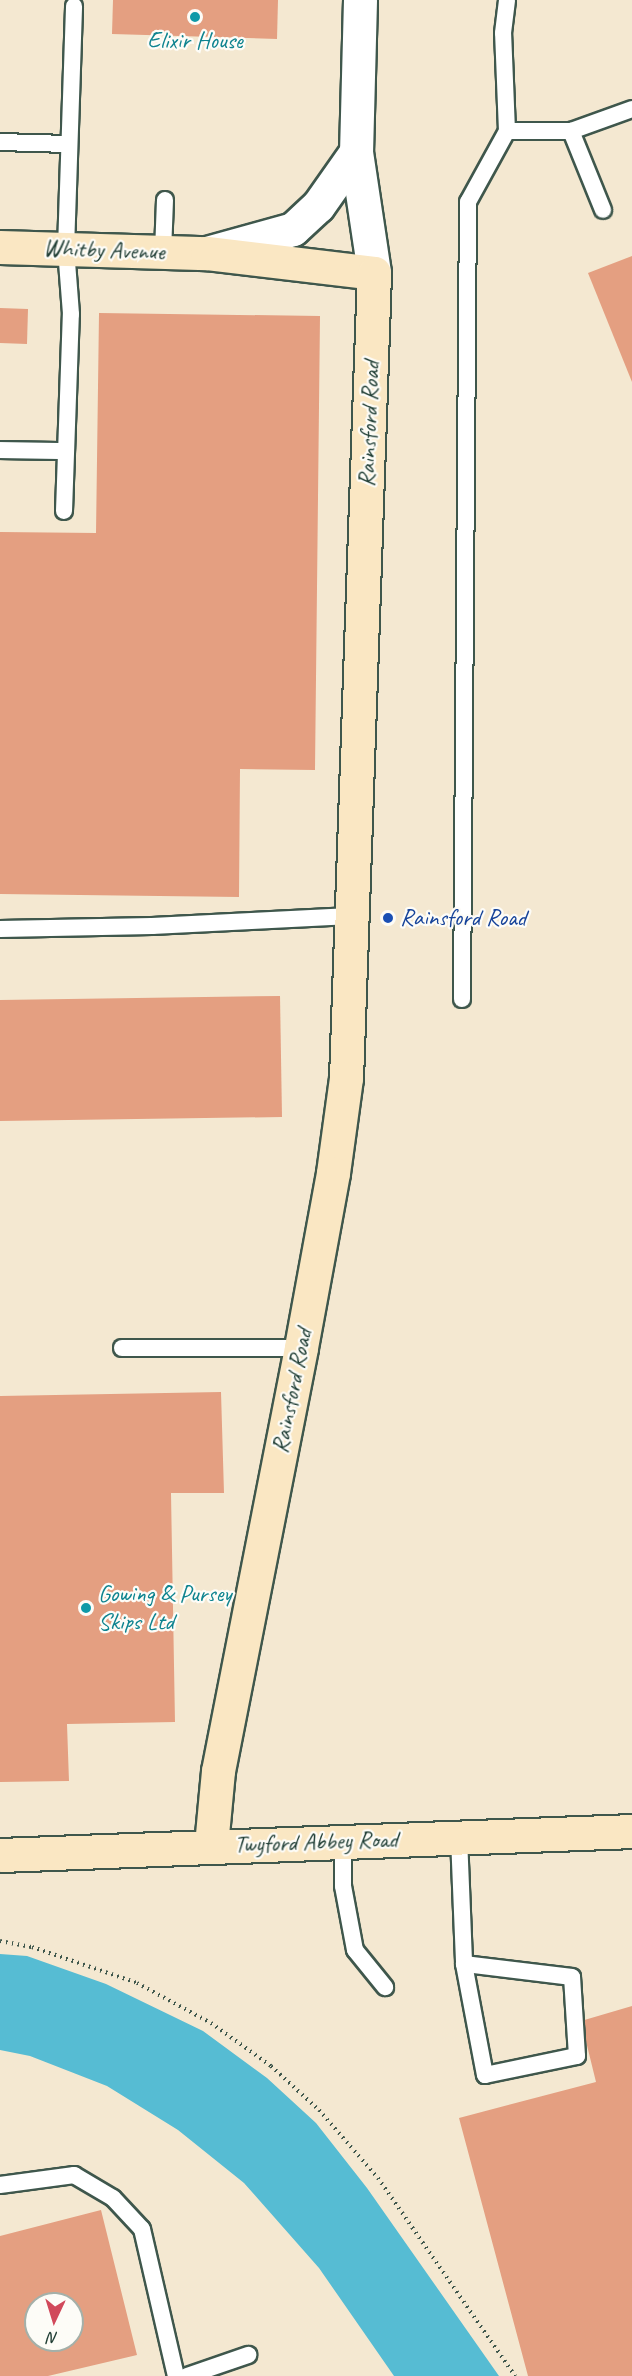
<!DOCTYPE html>
<html>
<head>
<meta charset="utf-8">
<style>
	body { margin:0 }
	#map { position:relative; width:632px; height:2376px; overflow:hidden; background:#f4e8d1; font-family:Caveat,sans-serif }
	div>[style] { position:absolute }
	[style*='--x'] { left:calc(var(--x)*1px); top:calc(var(--y)*1px); width:calc(var(--w)*1px); rotate:calc(var(--a)*1deg) }
	.water>* { inset:0; background:#56bcd3 }
	.building>* { inset:0; background:#e49f81 }
	.path>* { height:4px; margin-top:-2px; transform-origin:0; background:repeating-linear-gradient(90deg,#3f574c 0 1.5px,transparent 0 6px) }
	.roads { filter:drop-shadow(2px 0 #3f574c) drop-shadow(-2px 0 #3f574c) drop-shadow(0 2px #3f574c) drop-shadow(0 -2px #3f574c) }
	.lane>* { height:16px; margin:-8px; padding:0 8px; transform-origin:8px; border-radius:8px; background:#fff }
	.street>* { height:33px; margin:-16.5px; padding:0 16.5px; transform-origin:16.5px; border-radius:16.5px; background:#fff }
	.secondary>* { height:33px; margin:-16.5px; padding:0 16.5px; transform-origin:16.5px; border-radius:16.5px; background:#fae7c3 }
	.dots>* { width:16px; height:16px; translate:-50% -50%; box-sizing:border-box; border:3px solid #fdfcf7; border-radius:50% }
	span { translate:-50% -50%; white-space:nowrap; text-align:center; line-height:1.15; -webkit-text-stroke:4.5px #fdfcf7; paint-order:stroke }
	.culture-label { font-size:24px; color:#0d838f }
	.left { translate:0 -50%; text-align:left }
	.street-label { font-size:24px; color:#1f3d34 }
	.transit-label { font-size:24px; color:#164399 }
	.north { position:absolute; left:24px; top:2292px; width:60px; height:60px; box-sizing:border-box; background:#fdfcf7; border:2px solid #a4b0a9; border-radius:50%; rotate:184deg; font-size:16px; font-weight:700; line-height:24px; text-align:center; color:#1f3d34 }
	.north::after { content:''; display:block; margin:auto; width:21px; height:27px; background:#d1495b; clip-path:polygon(50% 0,100% 100%,50% 72%,0 100%) }
</style>
</head>
<body>
<div id="map">
	<div class="water">
		<div style="clip-path:polygon(0 1954px,27px 1956px,106px 1984px,203px 2031px,267px 2078px,316px 2123px,367px 2188px,499px 2376px,394px 2376px,319px 2268px,244px 2183px,178px 2130px,107px 2086px,30px 2056px,0 2050px)"></div>
	</div>
	<div class="building">
		<div style="clip-path:polygon(113px 0,278px 0,277px 39px,112px 34px)"></div>
		<div style="clip-path:polygon(632px 256px,632px 382px,588px 273px)"></div>
		<div style="clip-path:polygon(0 308px,28px 309px,27px 344px,0 343px)"></div>
		<div style="clip-path:polygon(99px 313px,320px 316px,315px 770px,240px 769px,239px 897px,0 894px,0 532px,96px 533px)"></div>
		<div style="clip-path:polygon(280px 996px,282px 1117px,0 1121px,0 1000px)"></div>
		<div style="clip-path:polygon(221px 1392px,224px 1493px,171px 1493px,175px 1722px,67px 1724px,69px 1781px,0 1782px,0 1396px)"></div>
		<div style="clip-path:polygon(632px 2006px,632px 2376px,528px 2376px,459px 2118px,596px 2082px,581px 2021px)"></div>
		<div style="clip-path:polygon(evenodd,101px 2210px,137px 2355px,48px 2376px,0 2376px,0 2236px,101px 2210px,36px 2304px,72px 2304px,72px 2340px,36px 2340px,36px 2304px)"></div>
	</div>
	<div class="path">
		<div style="--x:0;--y:1941;--w:33;--a:11"></div>
		<div style="--x:32;--y:1947;--w:111;--a:18.9"></div>
		<div style="--x:137;--y:1983;--w:84;--a:28.4"></div>
		<div style="--x:211;--y:2023;--w:74;--a:35.6"></div>
		<div style="--x:271;--y:2066;--w:65;--a:42.5"></div>
		<div style="--x:319;--y:2110;--w:90;--a:49.1"></div>
		<div style="--x:378;--y:2178;--w:241;--a:55.3"></div>
	</div>
	<div class="roads">
		<div class="lane">
			<div style="--x:507;--y:131;--w:98;--a:-92.3"></div>
			<div style="--x:503;--y:33;--w:33;--a:-83"></div>
			<div style="--x:571;--y:131;--w:85;--a:67.9"></div>
			<div style="--x:0;--y:142;--w:69;--a:1.7"></div>
			<div style="--x:163;--y:252;--w:52;--a:-87.8"></div>
			<div style="--x:0;--y:450;--w:66;--a:0.9"></div>
			<div style="--x:64;--y:511;--w:197;--a:-88"></div>
			<div style="--x:71;--y:314;--w:65;--a:-94.4"></div>
			<div style="--x:66;--y:249;--w:243;--a:-88.1"></div>
			<div style="--x:0;--y:929;--w:152;--a:-1.1"></div>
			<div style="--x:152;--y:926;--w:199;--a:-2.9"></div>
			<div style="--x:462;--y:999;--w:797;--a:-89.57"></div>
			<div style="--x:468;--y:202;--w:81;--a:-61.2"></div>
			<div style="--x:507;--y:131;--w:64;--a:0"></div>
			<div style="--x:571;--y:131;--w:65;--a:-19.8"></div>
			<div style="--x:122;--y:1348;--w:179;--a:0"></div>
			<div style="--x:459;--y:1837;--w:127;--a:87.7"></div>
			<div style="--x:464;--y:1964;--w:113;--a:79.3"></div>
			<div style="--x:485;--y:2075;--w:94;--a:-11.7"></div>
			<div style="--x:577;--y:2056;--w:79;--a:-93.6"></div>
			<div style="--x:572;--y:1977;--w:109;--a:-173.1"></div>
			<div style="--x:343;--y:1841;--w:45;--a:90"></div>
			<div style="--x:343;--y:1886;--w:65;--a:79.4"></div>
			<div style="--x:355;--y:1950;--w:48;--a:51"></div>
			<div style="--x:0;--y:2185;--w:75;--a:-7.7"></div>
			<div style="--x:74;--y:2175;--w:45;--a:30.5"></div>
			<div style="--x:113;--y:2198;--w:42;--a:46.9"></div>
			<div style="--x:142;--y:2229;--w:151;--a:77"></div>
			<div style="--x:187;--y:2376;--w:65;--a:-19"></div>
		</div>
		<div class="street">
			<div style="--x:360;--y:0;--w:152;--a:91.5"></div>
			<div style="--x:356;--y:152;--w:122;--a:81.5"></div>
			<div style="--x:207;--y:253;--w:89;--a:-15.6"></div>
			<div style="--x:293;--y:229;--w:34;--a:-43"></div>
			<div style="--x:318;--y:206;--w:66;--a:-54.9"></div>
		</div>
		<div class="secondary">
			<div style="--x:0;--y:247;--w:207;--a:1.7"></div>
			<div style="--x:207;--y:253;--w:168;--a:6.8"></div>
			<div style="--x:374;--y:273;--w:805;--a:91.99"></div>
			<div style="--x:346;--y:1078;--w:96;--a:97.8"></div>
			<div style="--x:333;--y:1173;--w:178;--a:100.4"></div>
			<div style="--x:301;--y:1348;--w:431;--a:101.1"></div>
			<div style="--x:218;--y:1771;--w:74;--a:95.4"></div>
			<div style="--x:0;--y:1855;--w:632;--a:-2.17"></div>
		</div>
	</div>
	<div class="dots">
		<div style="left:195px;top:17px;background:#0f9aa8"></div>
		<div style="left:388px;top:918px;background:#1a4fb4"></div>
		<div style="left:86px;top:1608px;background:#0f9aa8"></div>
	</div>
	<div class="culture-label">
		<span style="left:195px;top:41px">Elixir House</span>
		<span class="left" style="left:98px;top:1608px">Gowing &amp; Pursey<br>Skips Ltd</span>
	</div>
	<div class="street-label">
		<span style="left:104px;top:250px;rotate:2deg">Whitby Avenue</span>
		<span style="left:369px;top:424px;rotate:-88deg">Rainsford Road</span>
		<span style="left:292px;top:1391px;rotate:-79deg">Rainsford Road</span>
		<span style="left:316px;top:1842px;rotate:-2deg">Twyford Abbey Road</span>
	</div>
	<div class="transit-label">
		<span class="left" style="left:400px;top:918px">Rainsford Road</span>
	</div>
	<div class="north">N</div>
</div>
</body>
</html>
